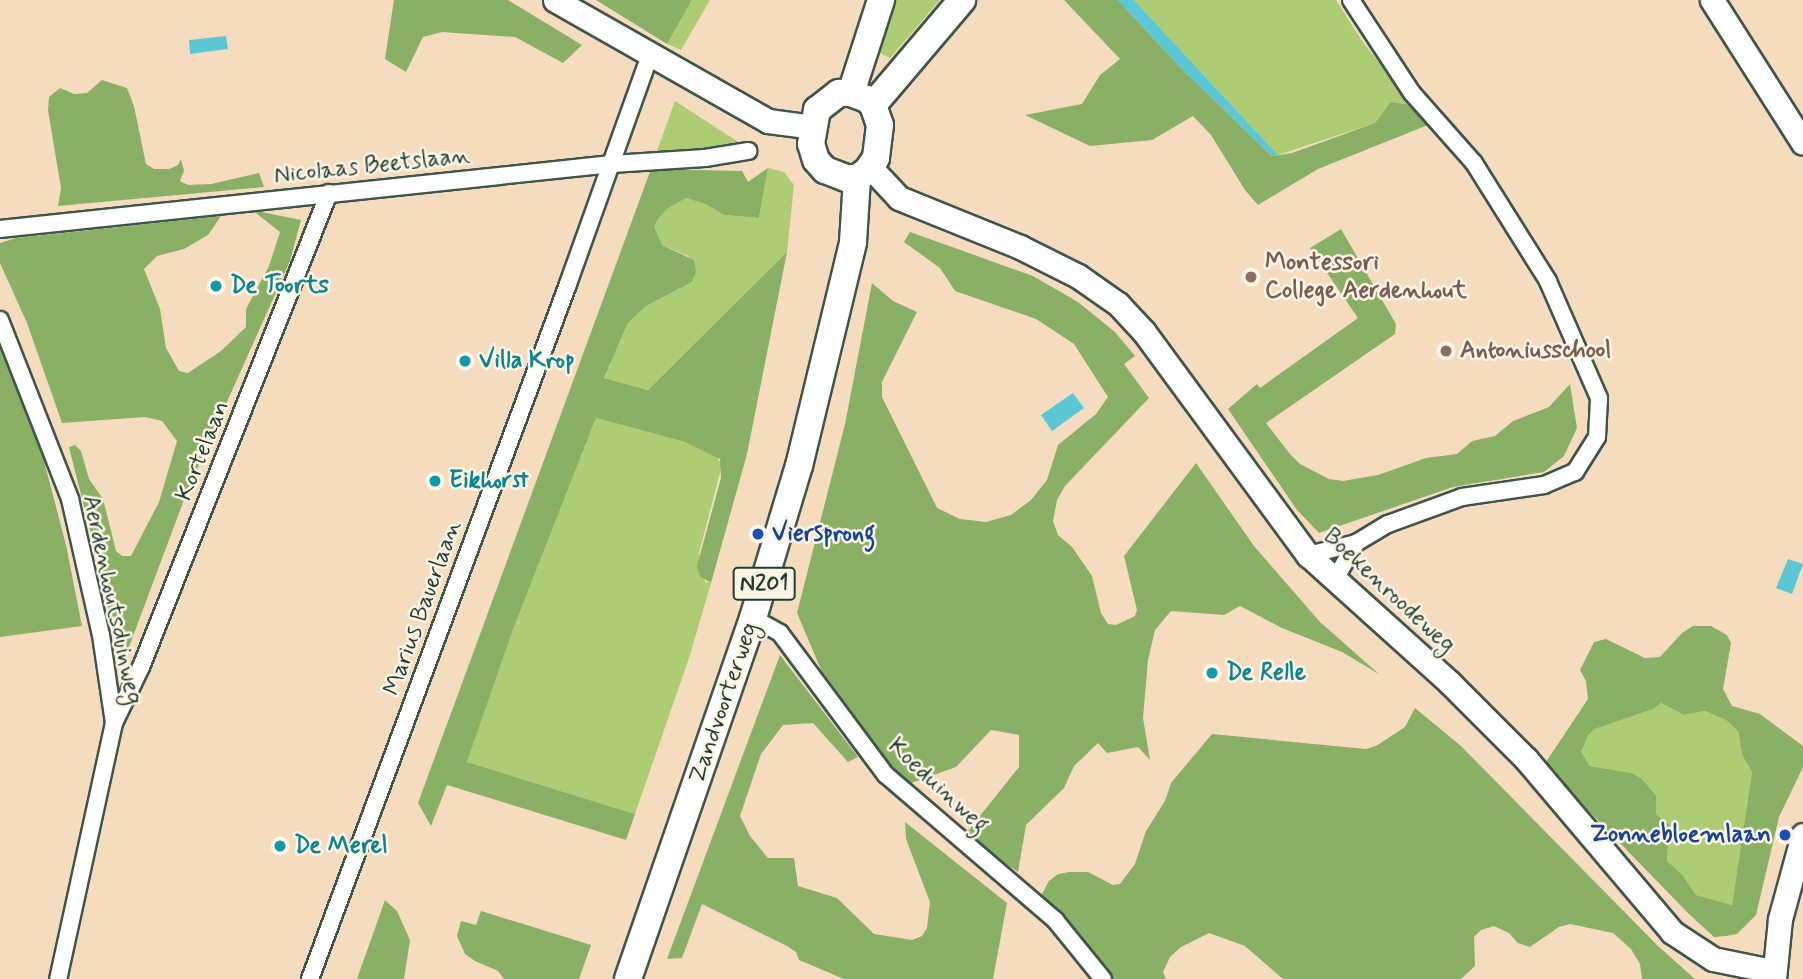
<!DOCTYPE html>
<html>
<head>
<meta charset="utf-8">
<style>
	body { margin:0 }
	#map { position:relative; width:1803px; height:979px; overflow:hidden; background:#f5dcbf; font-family:Mynerve,sans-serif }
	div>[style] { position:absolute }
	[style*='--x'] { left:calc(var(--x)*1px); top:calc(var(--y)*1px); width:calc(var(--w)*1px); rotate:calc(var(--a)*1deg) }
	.green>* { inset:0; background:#aecc74 }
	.forest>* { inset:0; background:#8ab066 }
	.water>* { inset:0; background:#5bc7d4 }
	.roads { filter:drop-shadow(2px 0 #3f5549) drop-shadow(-2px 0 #3f5549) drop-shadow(0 2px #3f5549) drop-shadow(0 -2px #3f5549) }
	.street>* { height:16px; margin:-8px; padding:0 8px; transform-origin:8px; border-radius:8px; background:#fff }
	.secondary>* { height:23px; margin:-11.5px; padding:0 11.5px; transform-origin:11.5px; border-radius:11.5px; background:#fff }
	.primary>* { height:26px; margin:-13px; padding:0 13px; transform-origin:13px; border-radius:13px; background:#fff }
	.dots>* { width:19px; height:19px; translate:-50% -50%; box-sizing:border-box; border:4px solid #fcf5e5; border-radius:50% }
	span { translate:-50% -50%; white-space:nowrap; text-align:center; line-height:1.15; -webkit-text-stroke:5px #fcf5e5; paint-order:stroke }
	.shield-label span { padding:2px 5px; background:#fcf5e5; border:2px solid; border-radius:5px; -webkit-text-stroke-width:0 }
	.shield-label { font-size:23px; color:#1f3d34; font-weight:700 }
	.street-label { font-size:24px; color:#1f3d34 }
	.education-label { font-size:24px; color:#785e54; font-weight:700 }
	.left { translate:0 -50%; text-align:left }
	.culture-label { font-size:24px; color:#0d838f; font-weight:700 }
	.transit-label { font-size:24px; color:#164399; font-weight:700 }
	.right { translate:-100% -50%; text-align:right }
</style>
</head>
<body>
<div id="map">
	<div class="green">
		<div style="clip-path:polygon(692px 0,710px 0,681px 50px,667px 44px)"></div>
		<div style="clip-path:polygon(890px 0,940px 0,890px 58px,874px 50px)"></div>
		<div style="clip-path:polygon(1134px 0,1336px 0,1362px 41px,1412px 105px,1392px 102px,1375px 123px,1278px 155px)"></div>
		<div style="clip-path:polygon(675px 101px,740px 143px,654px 159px)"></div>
		<div style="clip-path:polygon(768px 168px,784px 172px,794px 185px,787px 252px,648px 390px,604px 378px,628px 323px,646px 306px,692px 282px,696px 272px,688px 256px,662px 245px,657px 237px,654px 227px,658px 219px,667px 209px,686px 198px,705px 204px,724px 215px,759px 218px)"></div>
		<div style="clip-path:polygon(596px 418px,685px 442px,715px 454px,722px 465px,699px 553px,705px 582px,711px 583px,690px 655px,635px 814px,467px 762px,514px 627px)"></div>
		<div style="clip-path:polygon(1661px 703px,1684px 715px,1705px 711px,1726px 720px,1738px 731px,1742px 755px,1752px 772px,1732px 905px,1696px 895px,1682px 874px,1667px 861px,1669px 824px,1656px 814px,1656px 795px,1642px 779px,1632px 773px,1590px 766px,1581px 752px,1587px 735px,1595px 729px,1653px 709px)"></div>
	</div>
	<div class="forest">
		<div style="clip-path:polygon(394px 0,508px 0,582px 45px,563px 63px,515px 37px,442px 32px,423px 37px,406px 72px,385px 59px)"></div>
		<div style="clip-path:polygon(596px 0,692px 0,667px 44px)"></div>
		<div style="clip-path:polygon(1064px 0,1118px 0,1183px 70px,1272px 156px,1292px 153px,1375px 123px,1391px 102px,1412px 105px,1428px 125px,1318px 169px,1258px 205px,1245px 190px,1211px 135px,1193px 116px,1152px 140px,1090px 146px,1025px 115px,1082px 104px,1100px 75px,1120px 59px)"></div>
		<div style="clip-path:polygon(102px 80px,127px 88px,134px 106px,146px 164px,154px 169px,169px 169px,178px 165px,181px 159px,184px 171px,180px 181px,188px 185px,211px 184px,259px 173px,264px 187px,58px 206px,61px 188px,48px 110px,49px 97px,60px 88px,74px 94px,87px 93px)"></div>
		<div style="clip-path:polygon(768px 168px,759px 218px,724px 215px,705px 204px,686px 198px,667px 209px,658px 219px,654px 227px,662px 245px,694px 260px,696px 272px,692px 282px,646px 306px,628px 323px,604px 378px,648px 390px,787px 252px,747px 454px,711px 583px,700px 576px,697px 566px,721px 478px,720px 459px,685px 442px,596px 418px,514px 627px,467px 762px,635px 814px,626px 840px,447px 785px,431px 826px,418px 803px,651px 169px,742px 171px,748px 182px)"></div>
		<div style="clip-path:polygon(252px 210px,301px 220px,290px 261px,188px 489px,126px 655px,121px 658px,117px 654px,102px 577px,69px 447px,75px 445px,81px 451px,89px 479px,103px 499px,116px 551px,122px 556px,131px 556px,159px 502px,177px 441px,162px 421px,145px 417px,62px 423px,27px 323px,0 263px,0 243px,16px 238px,221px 216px,208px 235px,184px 249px,157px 256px,144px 269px,160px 309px,166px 348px,179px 371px,188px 373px,221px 351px,246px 327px,246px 309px,269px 266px,280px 232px)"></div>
		<div style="clip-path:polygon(1341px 229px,1396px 324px,1395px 334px,1266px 423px,1290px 454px,1300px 464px,1329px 479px,1343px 481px,1378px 475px,1426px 458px,1457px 454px,1472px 441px,1495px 436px,1513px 421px,1549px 407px,1570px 384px,1577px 428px,1564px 456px,1544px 472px,1453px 487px,1319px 533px,1297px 510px,1228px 409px,1257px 384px,1260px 388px,1358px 318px,1310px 248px)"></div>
		<div style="clip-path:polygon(910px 232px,1033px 276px,1078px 302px,1115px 332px,1135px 356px,1124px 364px,1149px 398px,1065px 486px,1057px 500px,1053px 521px,1058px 535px,1072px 547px,1092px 576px,1101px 613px,1108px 624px,1116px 625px,1135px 616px,1137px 610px,1124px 556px,1196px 463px,1254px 546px,1320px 622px,1379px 674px,1342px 652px,1282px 628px,1240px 606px,1224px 615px,1171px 611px,1155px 630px,1148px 660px,1143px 718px,1150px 760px,1138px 747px,1107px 753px,1098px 743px,1074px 766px,1064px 788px,1026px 825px,1018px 872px,964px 836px,1019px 767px,1019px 735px,991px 730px,956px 767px,903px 786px,853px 724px,822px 672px,797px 613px,845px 424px,872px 283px,893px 301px,917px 312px,882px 382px,882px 397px,937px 508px,960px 519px,986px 522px,1011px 515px,1031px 500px,1047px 480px,1058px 445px,1096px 414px,1108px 397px,1074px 344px,1036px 319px,955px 291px,940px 268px,904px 242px)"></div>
		<div style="clip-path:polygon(5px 344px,43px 457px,66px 545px,82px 626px,0 637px,0 345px)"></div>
		<div style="clip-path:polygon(evenodd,1693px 626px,1711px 626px,1727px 635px,1731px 643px,1723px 689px,1732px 706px,1760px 714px,1803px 746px,1803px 767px,1779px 817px,1756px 915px,1737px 934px,1726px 936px,1714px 937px,1689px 914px,1544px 765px,1588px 699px,1586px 681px,1580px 670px,1594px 642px,1606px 639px,1645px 658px,1660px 657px,1682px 633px,1693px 626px,1661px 703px,1684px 715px,1705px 711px,1726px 720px,1738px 731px,1742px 755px,1752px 772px,1732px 905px,1696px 895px,1682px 874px,1667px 861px,1669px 824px,1656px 814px,1656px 795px,1642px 779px,1632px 773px,1590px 766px,1581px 752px,1588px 735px,1595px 729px,1653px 709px,1661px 703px)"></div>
		<div style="clip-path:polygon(780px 655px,858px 757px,848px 762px,813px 723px,783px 725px,761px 754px,740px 816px,750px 836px,768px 858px,794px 858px,798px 886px,837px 898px,874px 934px,912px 940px,922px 936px,927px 928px,930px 902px,906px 839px,905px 822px,1007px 903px,993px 979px,844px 979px,799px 960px,796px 952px,787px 946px,702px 904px,682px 958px,667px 959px)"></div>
		<div style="clip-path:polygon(1415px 708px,1461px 746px,1658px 946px,1695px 979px,1642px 979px,1640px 964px,1631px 949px,1613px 933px,1570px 924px,1559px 927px,1530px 947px,1518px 943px,1509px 933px,1494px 926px,1481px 930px,1474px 937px,1475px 966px,1461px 979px,1283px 979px,1245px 946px,1209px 933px,1181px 947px,1170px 957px,1163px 972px,1166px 979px,1109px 979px,1073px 930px,1041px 896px,1049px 881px,1058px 874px,1069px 872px,1088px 872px,1113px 885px,1120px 884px,1135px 864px,1146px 831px,1165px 801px,1171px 783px,1212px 734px,1366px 749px,1376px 746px,1405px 727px)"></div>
		<div style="clip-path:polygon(385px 900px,397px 911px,410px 940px,404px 979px,357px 979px)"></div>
		<div style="clip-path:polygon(481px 911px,591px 945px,579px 979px,504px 979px,498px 971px,475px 961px,465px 954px,457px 936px,461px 921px,476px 925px)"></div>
	</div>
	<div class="water">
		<div style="clip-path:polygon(1118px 0,1134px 0,1278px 155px,1272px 156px,1183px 70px)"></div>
		<div style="clip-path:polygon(226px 36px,228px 49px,190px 54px,189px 40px)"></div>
		<div style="clip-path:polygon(1073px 393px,1084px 408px,1052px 431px,1041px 415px)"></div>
		<div style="clip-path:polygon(1788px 559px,1803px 564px,1792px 594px,1776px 588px)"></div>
	</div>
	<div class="roads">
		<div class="street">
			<div style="--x:0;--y:229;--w:615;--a:-6.06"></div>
			<div style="--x:612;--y:164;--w:93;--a:-3.7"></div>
			<div style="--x:705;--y:158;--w:44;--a:-9.2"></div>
			<div style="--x:0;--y:320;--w:192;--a:68.6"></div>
			<div style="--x:70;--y:499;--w:139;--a:77.2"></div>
			<div style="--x:101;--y:635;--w:89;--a:81.6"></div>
			<div style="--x:114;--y:723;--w:262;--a:102.3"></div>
			<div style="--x:1308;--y:555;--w:49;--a:-14"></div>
			<div style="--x:1356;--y:543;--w:37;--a:-31"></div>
			<div style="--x:1388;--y:524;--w:79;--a:-20"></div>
			<div style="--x:1462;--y:497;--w:83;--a:-8.3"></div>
			<div style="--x:1544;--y:485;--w:34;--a:-23"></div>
			<div style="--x:1575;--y:472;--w:41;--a:-57.8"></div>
			<div style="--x:1597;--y:437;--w:39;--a:-87"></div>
			<div style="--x:1599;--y:398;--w:128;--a:-113.6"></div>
			<div style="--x:1548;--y:281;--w:139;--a:-122.1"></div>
			<div style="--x:1474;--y:163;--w:94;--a:-131.5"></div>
			<div style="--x:1412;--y:93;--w:111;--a:-123.3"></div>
			<div style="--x:1335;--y:579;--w:42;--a:-59.7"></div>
			<div style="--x:753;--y:618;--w:31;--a:29"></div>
			<div style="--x:780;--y:633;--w:177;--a:53.3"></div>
			<div style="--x:886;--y:775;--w:223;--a:40.6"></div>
			<div style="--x:1055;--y:920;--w:76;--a:50.9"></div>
			<div style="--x:114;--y:723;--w:62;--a:-64.3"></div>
			<div style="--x:141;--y:667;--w:510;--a:-68.37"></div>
			<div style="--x:310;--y:979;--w:741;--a:-69.63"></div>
			<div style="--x:568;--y:284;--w:243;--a:-70.3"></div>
		</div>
		<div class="secondary">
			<div style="--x:555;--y:0;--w:245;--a:29.6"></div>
			<div style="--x:768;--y:121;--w:45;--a:7.6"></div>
			<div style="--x:1712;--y:0;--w:169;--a:57.5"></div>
			<div style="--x:870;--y:167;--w:42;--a:46.9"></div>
			<div style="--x:899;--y:198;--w:131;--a:22"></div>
			<div style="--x:1020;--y:247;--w:65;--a:26.6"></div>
			<div style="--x:1078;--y:276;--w:49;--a:35"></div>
			<div style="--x:1118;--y:304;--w:38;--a:47"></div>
			<div style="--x:1144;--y:332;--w:277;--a:53.7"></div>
			<div style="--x:1308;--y:555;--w:191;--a:42"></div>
			<div style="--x:1450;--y:683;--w:107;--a:45"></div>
			<div style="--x:1526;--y:759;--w:226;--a:49.8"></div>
			<div style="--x:1672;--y:932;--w:49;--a:33.4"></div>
			<div style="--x:1713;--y:959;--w:60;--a:11.5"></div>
			<div style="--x:1774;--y:979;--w:60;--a:-84.3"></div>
			<div style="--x:1780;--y:919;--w:87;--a:-74.7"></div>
		</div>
		<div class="primary">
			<div style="--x:839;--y:93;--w:12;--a:0"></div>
			<div style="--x:851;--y:93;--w:17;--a:21"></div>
			<div style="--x:867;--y:99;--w:8;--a:45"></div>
			<div style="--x:873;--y:105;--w:21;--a:71"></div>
			<div style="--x:880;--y:125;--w:33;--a:97"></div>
			<div style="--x:876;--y:158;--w:16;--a:125"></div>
			<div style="--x:867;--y:171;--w:12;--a:145"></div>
			<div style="--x:857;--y:178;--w:11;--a:180"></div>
			<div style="--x:846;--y:178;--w:22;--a:-159"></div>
			<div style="--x:825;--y:170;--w:13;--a:-132"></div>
			<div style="--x:816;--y:160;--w:17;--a:-107"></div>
			<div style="--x:811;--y:144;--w:35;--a:-80"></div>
			<div style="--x:817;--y:110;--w:28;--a:-38"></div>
			<div style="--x:851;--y:93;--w:98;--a:-72.1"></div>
			<div style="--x:873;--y:105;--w:138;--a:-49.7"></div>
			<div style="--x:628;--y:979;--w:382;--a:-70.9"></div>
			<div style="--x:753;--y:618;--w:159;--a:-73.2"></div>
			<div style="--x:799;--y:466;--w:230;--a:-76.4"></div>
			<div style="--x:853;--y:242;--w:64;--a:-86.4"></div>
		</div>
	</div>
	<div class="dots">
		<div style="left:1251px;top:277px;background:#8d6e63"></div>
		<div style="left:216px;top:286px;background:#0f9aa8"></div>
		<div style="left:1446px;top:351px;background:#8d6e63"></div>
		<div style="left:465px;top:361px;background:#0f9aa8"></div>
		<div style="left:435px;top:481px;background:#0f9aa8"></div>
		<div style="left:758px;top:534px;background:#1a4fb4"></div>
		<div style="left:1212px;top:673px;background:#0f9aa8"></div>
		<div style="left:1785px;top:835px;background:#1a4fb4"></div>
		<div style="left:280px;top:846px;background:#0f9aa8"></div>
	</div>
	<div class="shield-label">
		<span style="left:764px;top:584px">N201</span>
	</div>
	<div class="street-label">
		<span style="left:372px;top:166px;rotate:-6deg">Nicolaas Beetslaan</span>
		<span style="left:203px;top:451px;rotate:-68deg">Kortelaan</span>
		<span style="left:1389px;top:591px;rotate:43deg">Boekenroodeweg</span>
		<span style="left:112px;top:600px;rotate:78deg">Aerdenhoutsduinweg</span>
		<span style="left:423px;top:608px;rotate:-70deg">Marius Bauerlaan</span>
		<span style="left:724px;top:703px;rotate:-71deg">Zandvoorterweg</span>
		<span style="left:938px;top:786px;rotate:43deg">Koeduinweg</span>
	</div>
	<div class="education-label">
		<span class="left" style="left:1265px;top:277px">Montessori<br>College Aerdenhout</span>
		<span class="left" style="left:1460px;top:351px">Antoniusschool</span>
	</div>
	<div class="culture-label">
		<span class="left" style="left:230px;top:286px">De Toorts</span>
		<span class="left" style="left:479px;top:361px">Villa Krop</span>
		<span class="left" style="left:449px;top:481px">Eikhorst</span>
		<span class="left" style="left:1226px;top:673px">De Relle</span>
		<span class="left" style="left:294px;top:846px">De Merel</span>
	</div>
	<div class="transit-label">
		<span class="left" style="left:772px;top:534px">Viersprong</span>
		<span class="right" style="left:1771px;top:835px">Zonnebloemlaan</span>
	</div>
</div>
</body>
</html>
